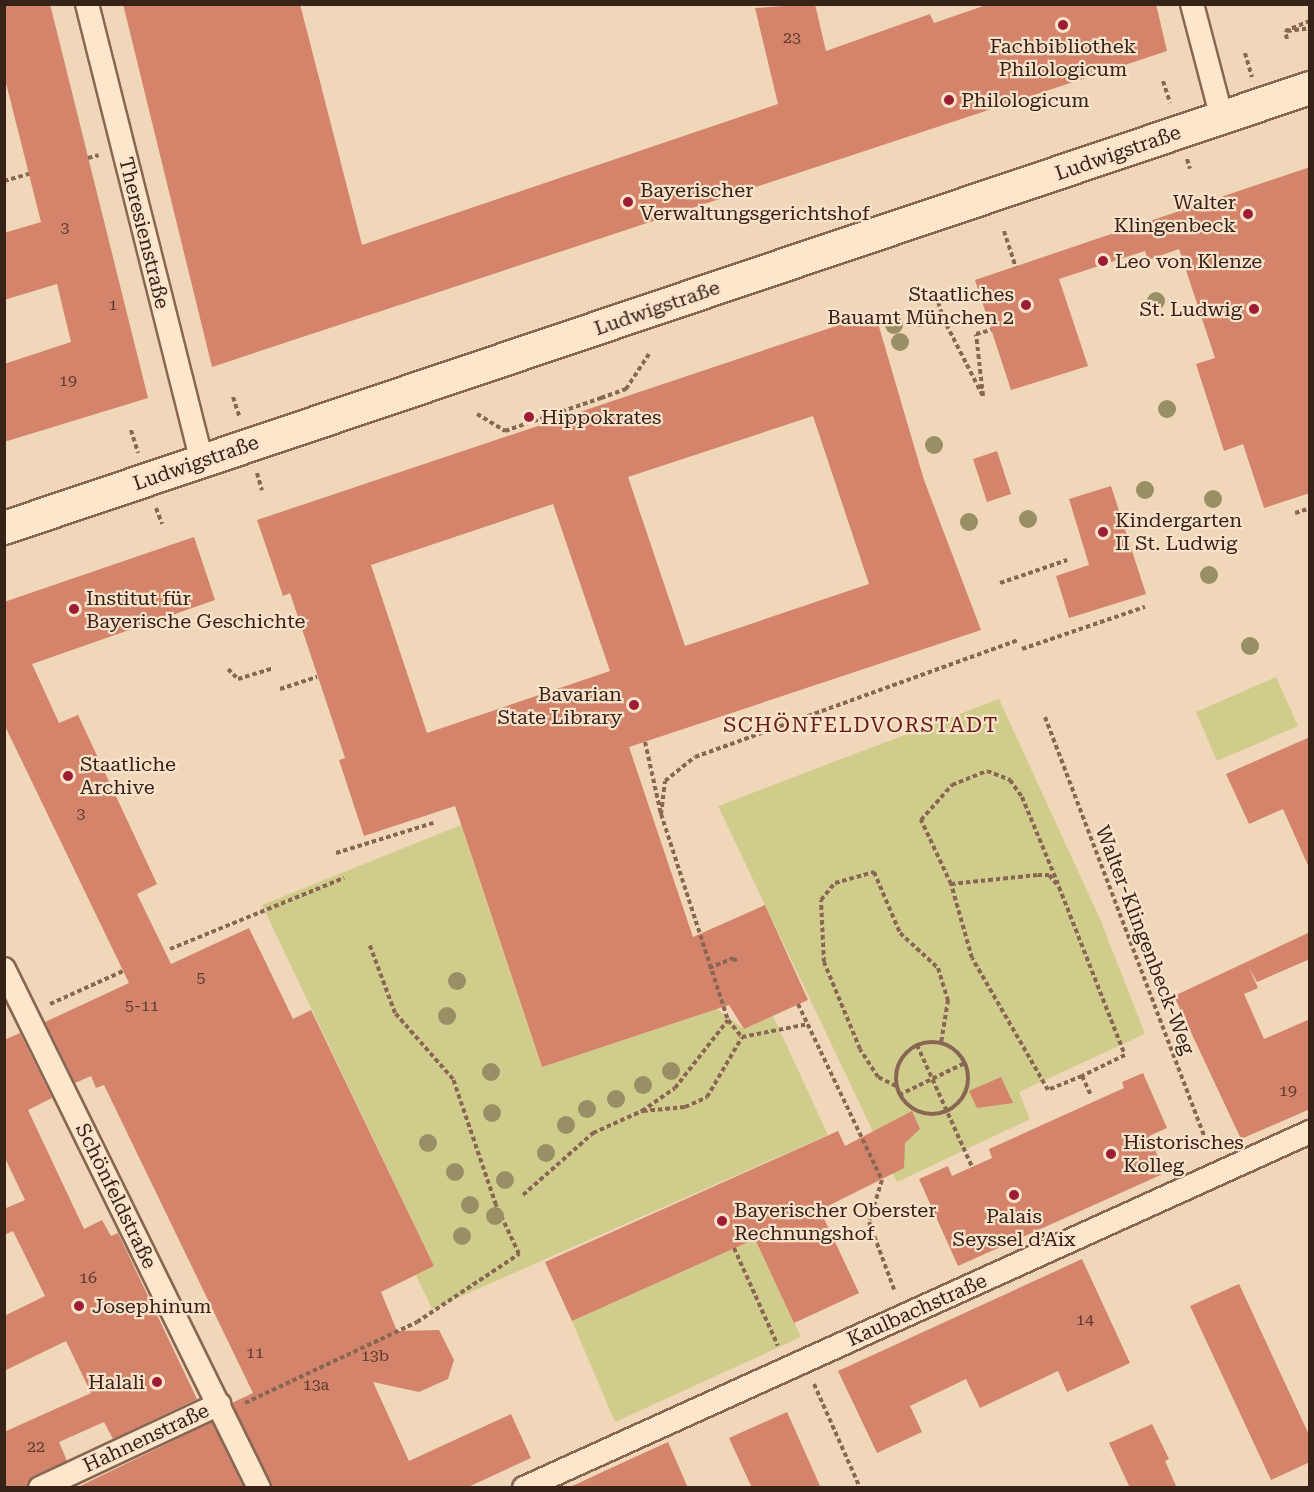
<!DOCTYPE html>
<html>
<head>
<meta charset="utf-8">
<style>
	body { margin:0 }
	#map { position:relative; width:1314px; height:1492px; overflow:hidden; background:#f1d7b9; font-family:"Roboto Serif",serif }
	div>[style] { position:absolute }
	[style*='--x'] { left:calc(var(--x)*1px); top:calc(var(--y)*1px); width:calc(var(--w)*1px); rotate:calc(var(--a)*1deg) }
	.green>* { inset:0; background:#d0cc8c }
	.building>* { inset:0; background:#d3846b }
	.path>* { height:4px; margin-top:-2px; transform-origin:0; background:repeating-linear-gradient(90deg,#896652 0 4.5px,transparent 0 7.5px) }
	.path>.ring { margin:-2px; padding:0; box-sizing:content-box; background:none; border:4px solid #896652; border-radius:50% }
	.roads { filter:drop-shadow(2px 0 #896652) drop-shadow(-2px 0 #896652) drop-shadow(0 2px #896652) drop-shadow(0 -2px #896652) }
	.street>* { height:22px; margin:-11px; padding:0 11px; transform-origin:11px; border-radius:11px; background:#fce6cc }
	.secondary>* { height:32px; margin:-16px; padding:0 16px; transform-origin:16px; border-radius:16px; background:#fce6cc }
	.trees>* { width:18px; height:18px; margin:-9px; border-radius:50%; background:#988f64 }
	.dots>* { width:16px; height:16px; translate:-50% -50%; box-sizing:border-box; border:3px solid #f8e2c9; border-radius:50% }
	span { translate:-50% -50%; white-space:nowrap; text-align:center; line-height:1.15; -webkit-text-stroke:4.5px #f8e2c9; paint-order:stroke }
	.number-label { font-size:16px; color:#5d3a2e }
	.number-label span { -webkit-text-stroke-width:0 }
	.poi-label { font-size:20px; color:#362219 }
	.left { translate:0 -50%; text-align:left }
	.right { translate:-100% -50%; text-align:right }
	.street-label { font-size:20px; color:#362219 }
	.neighbourhood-label { font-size:21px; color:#661815; letter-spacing:1.5px }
	.frame { position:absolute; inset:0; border:6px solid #362219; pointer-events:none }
</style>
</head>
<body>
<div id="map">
	<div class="green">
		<div style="clip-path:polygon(1276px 677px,1298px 726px,1217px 761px,1196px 712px)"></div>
		<div style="clip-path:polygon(999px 699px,1100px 919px,1145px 1034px,1019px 1092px,1030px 1119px,897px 1182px,718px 806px)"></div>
		<div style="clip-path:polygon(461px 825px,542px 1067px,717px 1009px,744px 1029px,773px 1016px,828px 1135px,432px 1309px,416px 1275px,434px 1266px,262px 905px)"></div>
		<div style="clip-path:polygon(755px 1239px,801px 1337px,615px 1422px,572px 1321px)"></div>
	</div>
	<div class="building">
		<div style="clip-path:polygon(4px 4px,50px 4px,148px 398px,4px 442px,4px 364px,71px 342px,57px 284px,4px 300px,4px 233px,41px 222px,4px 75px)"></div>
		<div style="clip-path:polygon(123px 4px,300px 4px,362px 245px,778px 104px,755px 8px,815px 4px,826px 51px,930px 14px,934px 23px,989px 4px,1156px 4px,1167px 51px,212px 367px)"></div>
		<div style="clip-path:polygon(1310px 167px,1310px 493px,1264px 508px,1243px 444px,1224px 451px,1196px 364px,1215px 358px,1179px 249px,1148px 260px,1145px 251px,1059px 279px,1088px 366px,1011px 390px,975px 280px)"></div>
		<div style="clip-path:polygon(evenodd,875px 313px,924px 480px,981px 630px,629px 747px,693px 937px,765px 905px,808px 1000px,744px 1029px,729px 1005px,542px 1067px,455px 806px,364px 836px,339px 760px,345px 758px,290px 593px,283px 596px,257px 520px,875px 313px,813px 416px,869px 584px,685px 646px,628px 477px,813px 416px,875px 313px,553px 504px,610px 671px,427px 733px,371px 565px,553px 504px)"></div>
		<div style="clip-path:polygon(997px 451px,1011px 494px,987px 502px,973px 459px)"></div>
		<div style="clip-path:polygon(1111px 486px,1146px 594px,1069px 618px,1056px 576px,1089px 565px,1069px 499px)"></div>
		<div style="clip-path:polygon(194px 537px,215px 600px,32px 664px,59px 723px,78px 715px,157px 884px,137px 894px,171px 964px,249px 928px,293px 1019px,311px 1010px,434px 1266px,381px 1292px,397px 1331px,439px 1330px,454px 1360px,448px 1379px,419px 1392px,373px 1382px,409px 1461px,511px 1414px,531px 1458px,466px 1488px,272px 1488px,232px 1403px,253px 1393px,104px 1085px,96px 1088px,91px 1076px,75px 1083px,45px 1022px,129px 983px,4px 724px,4px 602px)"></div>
		<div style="clip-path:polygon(1310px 737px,1310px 870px,1283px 809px,1249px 824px,1226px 774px)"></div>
		<div style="clip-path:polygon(1310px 932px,1310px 959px,1257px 982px,1249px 968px,1258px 988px,1244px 994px,1264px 1039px,1310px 1019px,1310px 1109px,1241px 1139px,1174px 996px)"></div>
		<div style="clip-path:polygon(20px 1033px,52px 1098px,28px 1110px,84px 1229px,102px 1220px,111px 1236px,118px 1233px,197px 1399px,113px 1439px,104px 1422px,59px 1442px,67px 1461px,34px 1476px,27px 1488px,4px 1488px,4px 1432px,91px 1393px,66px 1341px,4px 1371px,4px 1316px,45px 1296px,13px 1231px,4px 1235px,4px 1209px,25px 1200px,4px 1156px,4px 1040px)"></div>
		<div style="clip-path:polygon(1143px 1073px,1167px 1128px,1149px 1136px,1165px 1173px,958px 1266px,919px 1179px,948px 1166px,952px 1176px,992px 1158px,989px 1149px,1124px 1088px,1122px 1082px)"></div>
		<div style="clip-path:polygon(1001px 1077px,1013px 1103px,977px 1108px,969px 1091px)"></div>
		<div style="clip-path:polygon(912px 1111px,920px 1129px,905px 1143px,904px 1168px,820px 1210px,859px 1293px,794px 1323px,755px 1239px,572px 1321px,545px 1262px,838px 1131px,845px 1146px)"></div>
		<div style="clip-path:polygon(1082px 1259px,1130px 1363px,1067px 1392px,1058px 1371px,980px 1408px,966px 1379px,910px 1406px,922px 1432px,877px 1453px,838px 1371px)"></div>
		<div style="clip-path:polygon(1239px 1284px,1310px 1437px,1310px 1462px,1271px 1480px,1190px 1306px)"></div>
		<div style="clip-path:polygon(787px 1412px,821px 1488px,752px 1488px,729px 1438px)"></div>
		<div style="clip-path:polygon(212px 1422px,244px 1488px,73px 1488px,78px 1487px)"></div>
		<div style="clip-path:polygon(1152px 1424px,1169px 1459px,1165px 1461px,1177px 1488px,1130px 1488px,1109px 1443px)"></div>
		<div style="clip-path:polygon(668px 1442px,688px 1488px,568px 1488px,624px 1462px)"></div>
	</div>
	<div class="path">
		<div style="--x:1287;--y:31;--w:23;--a:-7"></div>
		<div style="--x:1287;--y:39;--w:8;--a:-104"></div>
		<div style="--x:1285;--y:31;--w:27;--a:-22"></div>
		<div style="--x:1245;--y:53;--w:25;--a:74"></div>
		<div style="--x:1163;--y:81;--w:23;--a:72"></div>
		<div style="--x:88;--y:158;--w:11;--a:-15"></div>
		<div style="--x:1187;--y:159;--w:10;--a:73"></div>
		<div style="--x:4;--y:181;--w:26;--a:-16"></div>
		<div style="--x:1004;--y:231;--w:38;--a:72"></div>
		<div style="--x:936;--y:295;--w:24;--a:73"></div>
		<div style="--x:918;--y:325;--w:26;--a:-16"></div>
		<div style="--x:943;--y:318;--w:88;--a:62.9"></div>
		<div style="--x:983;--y:396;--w:62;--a:-96.4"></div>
		<div style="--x:976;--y:334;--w:16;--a:-15"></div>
		<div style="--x:233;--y:397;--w:22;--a:72"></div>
		<div style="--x:477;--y:414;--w:33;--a:31"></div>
		<div style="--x:505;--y:431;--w:102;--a:-19"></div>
		<div style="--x:601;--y:398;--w:27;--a:-20"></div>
		<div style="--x:626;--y:389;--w:42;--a:-56.7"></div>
		<div style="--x:131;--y:430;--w:24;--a:73"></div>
		<div style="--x:257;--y:473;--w:18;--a:74"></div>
		<div style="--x:156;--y:508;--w:17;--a:69"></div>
		<div style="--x:1295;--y:513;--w:16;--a:-18"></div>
		<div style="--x:1000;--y:583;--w:71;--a:-18.9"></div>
		<div style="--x:1022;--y:649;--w:130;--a:-18.9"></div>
		<div style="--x:228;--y:669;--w:14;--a:45"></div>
		<div style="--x:238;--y:679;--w:37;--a:-17"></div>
		<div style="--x:280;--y:689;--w:39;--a:-18"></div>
		<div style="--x:1045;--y:717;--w:464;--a:69.2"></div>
		<div style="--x:645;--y:742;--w:74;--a:77.5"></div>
		<div style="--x:661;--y:814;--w:217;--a:72"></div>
		<div style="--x:728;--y:1020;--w:22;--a:51"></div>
		<div style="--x:742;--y:1037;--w:67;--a:-11.1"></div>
		<div style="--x:661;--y:814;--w:33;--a:-83"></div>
		<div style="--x:665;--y:781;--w:38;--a:-39"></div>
		<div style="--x:695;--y:757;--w:344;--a:-19.9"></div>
		<div style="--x:336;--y:853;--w:102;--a:-17.2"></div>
		<div style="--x:951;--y:884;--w:71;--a:-115.1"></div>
		<div style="--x:921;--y:820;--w:47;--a:-48.5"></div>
		<div style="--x:952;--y:785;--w:38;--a:-22"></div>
		<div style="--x:987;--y:771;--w:25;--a:21"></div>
		<div style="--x:1010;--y:780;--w:21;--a:55"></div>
		<div style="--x:1022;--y:797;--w:94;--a:67.5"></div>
		<div style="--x:170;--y:949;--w:188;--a:-22.2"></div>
		<div style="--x:709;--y:968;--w:27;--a:-22"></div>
		<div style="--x:734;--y:958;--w:4;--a:63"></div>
		<div style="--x:50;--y:1004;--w:80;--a:-24.3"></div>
		<div style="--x:798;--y:1004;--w:195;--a:64.5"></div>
		<div style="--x:882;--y:1180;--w:44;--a:107.2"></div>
		<div style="--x:869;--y:1222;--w:75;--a:69.6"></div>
		<div class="ring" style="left:896px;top:1042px;width:68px;height:68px"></div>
		<div style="--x:917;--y:1045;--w:134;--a:65.7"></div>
		<div style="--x:1082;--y:1076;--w:37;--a:158"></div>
		<div style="--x:1048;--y:1090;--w:152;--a:-119.9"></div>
		<div style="--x:972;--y:958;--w:77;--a:-105.8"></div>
		<div style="--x:951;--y:884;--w:87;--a:-5.9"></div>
		<div style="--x:1038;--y:875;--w:11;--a:0"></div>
		<div style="--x:1049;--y:875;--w:16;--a:50"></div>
		<div style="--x:1059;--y:887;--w:180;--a:68.6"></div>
		<div style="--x:1125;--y:1055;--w:48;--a:154"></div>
		<div style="--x:1082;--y:1076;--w:21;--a:65"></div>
		<div style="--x:896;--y:1086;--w:20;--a:-153"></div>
		<div style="--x:878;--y:1077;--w:33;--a:-123"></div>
		<div style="--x:860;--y:1049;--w:94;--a:-112.5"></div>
		<div style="--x:824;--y:962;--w:62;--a:-92.8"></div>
		<div style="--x:821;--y:900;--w:22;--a:-51"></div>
		<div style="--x:835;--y:883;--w:41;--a:-15.8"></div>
		<div style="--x:874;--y:872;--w:66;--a:66.9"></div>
		<div style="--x:900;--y:933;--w:52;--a:42.6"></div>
		<div style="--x:938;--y:968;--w:34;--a:73"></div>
		<div style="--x:948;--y:1000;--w:44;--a:99.2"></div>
		<div style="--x:899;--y:1095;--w:73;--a:-25.9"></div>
		<div style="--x:643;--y:1111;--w:42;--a:-5.4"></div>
		<div style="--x:685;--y:1107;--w:24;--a:-24"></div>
		<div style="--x:707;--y:1097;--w:69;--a:-59.7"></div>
		<div style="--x:523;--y:1195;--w:94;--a:-41.5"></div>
		<div style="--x:593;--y:1133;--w:54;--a:-24.2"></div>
		<div style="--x:642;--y:1111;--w:40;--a:-34.9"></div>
		<div style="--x:675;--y:1088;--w:86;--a:-52.1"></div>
		<div style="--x:734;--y:1248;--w:107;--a:65.8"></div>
		<div style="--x:814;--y:1384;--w:114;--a:66.1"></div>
		<div style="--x:245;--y:1403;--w:190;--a:-25.2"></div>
		<div style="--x:417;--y:1322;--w:123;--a:-33.7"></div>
		<div style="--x:519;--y:1254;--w:54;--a:-115.1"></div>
		<div style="--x:496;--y:1205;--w:133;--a:-108.8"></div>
		<div style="--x:453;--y:1079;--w:88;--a:-131.3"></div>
		<div style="--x:395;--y:1013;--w:75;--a:-110.4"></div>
	</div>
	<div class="roads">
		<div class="street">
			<div style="--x:87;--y:4;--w:471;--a:75.9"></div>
			<div style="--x:1192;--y:4;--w:118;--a:75.3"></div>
			<div style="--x:4;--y:969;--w:578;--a:63.83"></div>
			<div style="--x:40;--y:1488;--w:198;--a:-25.1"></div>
			<div style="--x:524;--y:1488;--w:863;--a:-24.37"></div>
		</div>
		<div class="secondary">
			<div style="--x:4;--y:528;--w:1378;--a:-18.62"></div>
		</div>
	</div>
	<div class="trees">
		<div style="left:1156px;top:301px"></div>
		<div style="left:894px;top:325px"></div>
		<div style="left:900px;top:342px"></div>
		<div style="left:1167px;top:409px"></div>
		<div style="left:934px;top:445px"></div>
		<div style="left:1145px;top:490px"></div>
		<div style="left:1213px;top:499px"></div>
		<div style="left:1028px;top:519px"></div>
		<div style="left:969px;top:522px"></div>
		<div style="left:1209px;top:575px"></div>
		<div style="left:1250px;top:646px"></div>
		<div style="left:457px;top:981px"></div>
		<div style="left:447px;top:1016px"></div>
		<div style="left:671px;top:1071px"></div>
		<div style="left:491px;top:1072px"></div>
		<div style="left:643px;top:1085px"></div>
		<div style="left:616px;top:1099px"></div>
		<div style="left:587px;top:1109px"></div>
		<div style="left:492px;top:1113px"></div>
		<div style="left:566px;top:1125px"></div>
		<div style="left:428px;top:1143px"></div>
		<div style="left:546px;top:1153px"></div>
		<div style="left:455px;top:1172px"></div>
		<div style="left:505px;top:1180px"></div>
		<div style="left:470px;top:1205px"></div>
		<div style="left:495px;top:1216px"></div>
		<div style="left:462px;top:1236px"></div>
	</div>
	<div class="dots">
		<div style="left:1063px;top:25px;background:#9d1d34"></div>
		<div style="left:949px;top:100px;background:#9d1d34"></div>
		<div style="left:628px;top:202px;background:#9d1d34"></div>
		<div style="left:1248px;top:214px;background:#9d1d34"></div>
		<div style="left:1103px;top:261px;background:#9d1d34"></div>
		<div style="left:1026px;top:305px;background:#9d1d34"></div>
		<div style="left:1254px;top:309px;background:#9d1d34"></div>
		<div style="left:529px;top:417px;background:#9d1d34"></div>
		<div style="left:1103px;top:532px;background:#9d1d34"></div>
		<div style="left:74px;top:609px;background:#9d1d34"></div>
		<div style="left:634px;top:705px;background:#9d1d34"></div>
		<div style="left:68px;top:776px;background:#9d1d34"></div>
		<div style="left:1111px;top:1154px;background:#9d1d34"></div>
		<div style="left:1014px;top:1195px;background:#9d1d34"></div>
		<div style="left:722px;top:1221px;background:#9d1d34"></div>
		<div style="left:79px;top:1306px;background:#9d1d34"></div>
		<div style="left:157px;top:1382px;background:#9d1d34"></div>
	</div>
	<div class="number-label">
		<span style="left:792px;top:38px">23</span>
		<span style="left:65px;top:228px">3</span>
		<span style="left:113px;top:305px">1</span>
		<span style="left:68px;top:381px">19</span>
		<span style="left:81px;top:814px">3</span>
		<span style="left:201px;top:978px">5</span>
		<span style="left:142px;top:1006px">5-11</span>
		<span style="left:1288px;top:1091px">19</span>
		<span style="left:88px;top:1278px">16</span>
		<span style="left:1085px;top:1320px">14</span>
		<span style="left:255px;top:1353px">11</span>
		<span style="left:375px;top:1356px">13b</span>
		<span style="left:316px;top:1385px">13a</span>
		<span style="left:36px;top:1447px">22</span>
	</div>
	<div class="poi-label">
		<span style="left:1063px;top:58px">Fachbibliothek<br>Philologicum</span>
		<span class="left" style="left:961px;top:100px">Philologicum</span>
		<span class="left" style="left:640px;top:202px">Bayerischer<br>Verwaltungsgerichtshof</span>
		<span class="right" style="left:1236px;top:214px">Walter<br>Klingenbeck</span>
		<span class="left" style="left:1115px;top:261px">Leo von Klenze</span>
		<span class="right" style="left:1014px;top:306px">Staatliches<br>Bauamt München 2</span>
		<span class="right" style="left:1242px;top:309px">St. Ludwig</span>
		<span class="left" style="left:541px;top:417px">Hippokrates</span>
		<span class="left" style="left:1115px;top:532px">Kindergarten<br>II St. Ludwig</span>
		<span class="left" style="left:86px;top:610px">Institut für<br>Bayerische Geschichte</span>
		<span class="right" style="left:622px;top:706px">Bavarian<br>State Library</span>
		<span class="left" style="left:80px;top:776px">Staatliche<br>Archive</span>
		<span class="left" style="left:1123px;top:1154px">Historisches<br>Kolleg</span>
		<span class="left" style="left:734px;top:1222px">Bayerischer Oberster<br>Rechnungshof</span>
		<span style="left:1014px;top:1228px">Palais<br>Seyssel d’Aix</span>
		<span class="left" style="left:92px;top:1306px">Josephinum</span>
		<span class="right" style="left:145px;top:1382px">Halali</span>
	</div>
	<div class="street-label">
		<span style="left:1118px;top:153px;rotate:-19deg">Ludwigstraße</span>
		<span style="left:144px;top:233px;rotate:76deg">Theresienstraße</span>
		<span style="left:657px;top:308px;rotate:-19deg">Ludwigstraße</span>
		<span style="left:196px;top:463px;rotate:-19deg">Ludwigstraße</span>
		<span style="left:1145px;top:940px;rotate:69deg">Walter-Klingenbeck-Weg</span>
		<span style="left:116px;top:1196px;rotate:64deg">Schönfeldstraße</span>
		<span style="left:917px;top:1310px;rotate:-24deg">Kaulbachstraße</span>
		<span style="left:146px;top:1438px;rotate:-25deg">Hahnenstraße</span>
	</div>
	<div class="neighbourhood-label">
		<span style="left:861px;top:725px">SCHÖNFELDVORSTADT</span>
	</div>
	<div class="frame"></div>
</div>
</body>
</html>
